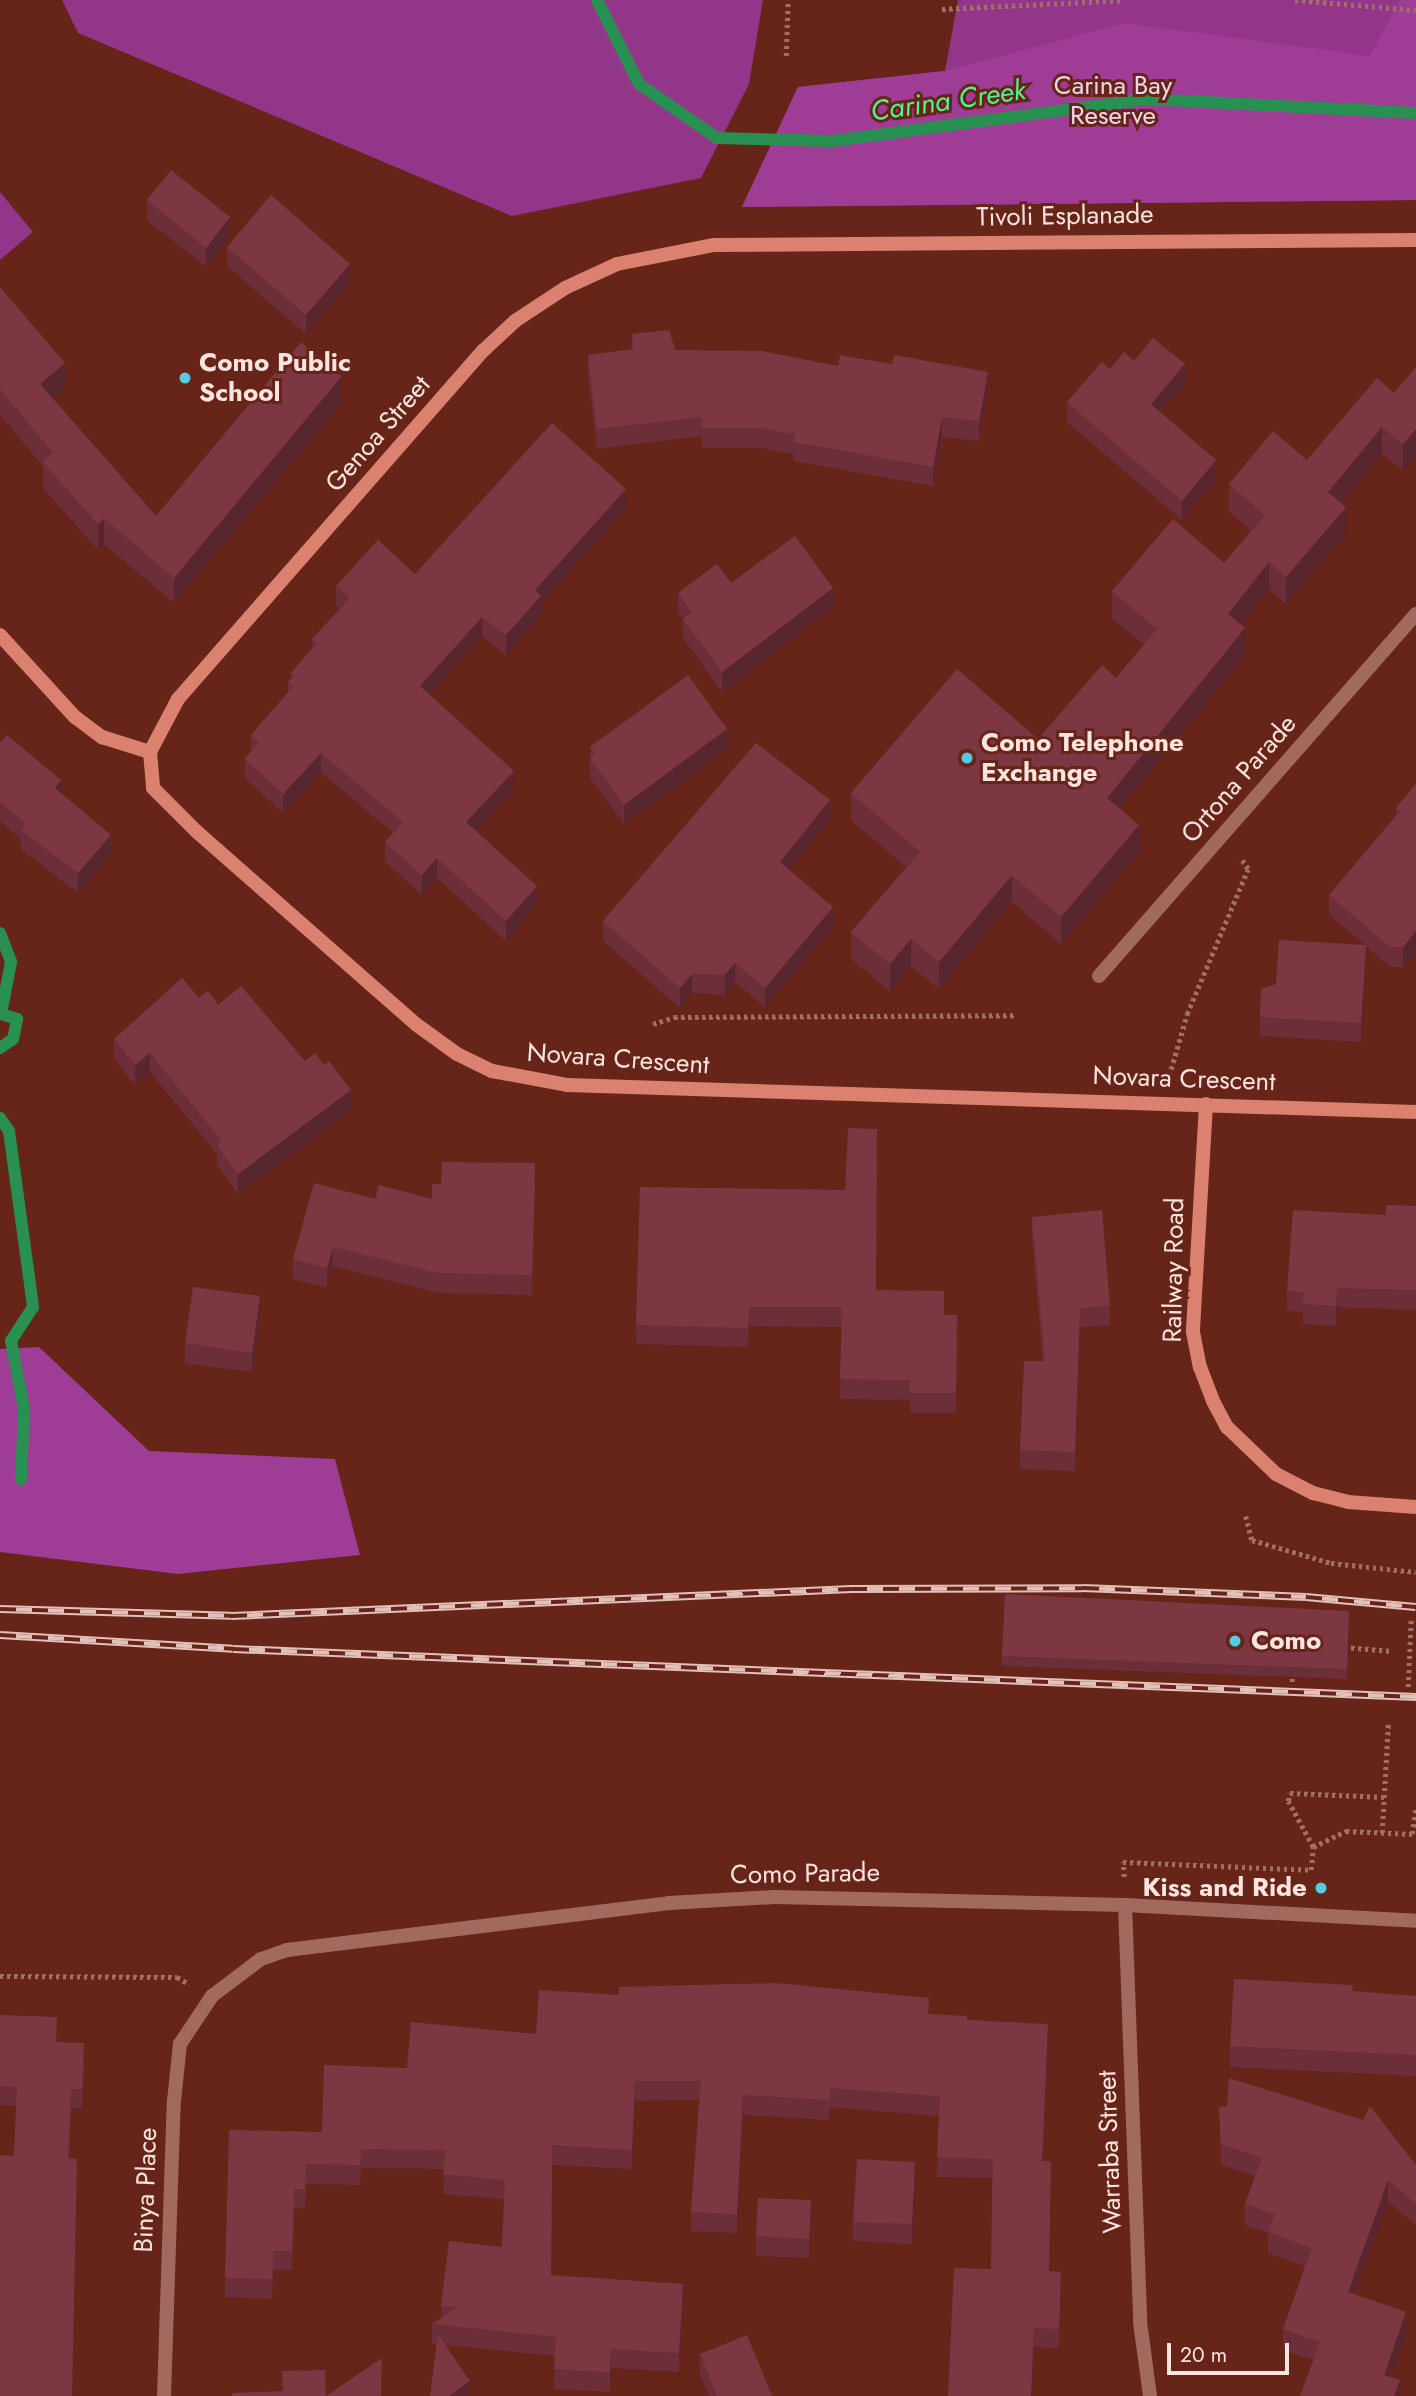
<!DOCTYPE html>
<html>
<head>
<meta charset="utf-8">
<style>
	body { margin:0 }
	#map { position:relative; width:1416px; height:2396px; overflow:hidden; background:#672419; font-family:Jost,sans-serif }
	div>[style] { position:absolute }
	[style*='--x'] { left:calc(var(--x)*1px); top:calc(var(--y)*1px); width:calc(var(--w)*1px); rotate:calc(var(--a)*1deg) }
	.green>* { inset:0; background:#933689 }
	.forest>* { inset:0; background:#9f3c95 }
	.stream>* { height:12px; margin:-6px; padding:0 6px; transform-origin:6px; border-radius:6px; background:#289050 }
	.path>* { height:4.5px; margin-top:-2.25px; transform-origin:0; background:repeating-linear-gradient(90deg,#a26f66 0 3.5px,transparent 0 7px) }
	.street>* { height:14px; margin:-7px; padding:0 7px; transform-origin:7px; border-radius:7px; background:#a26a5e }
	.secondary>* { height:14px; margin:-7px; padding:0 7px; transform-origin:7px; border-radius:7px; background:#da816f }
	.rail>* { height:8px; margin-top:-4px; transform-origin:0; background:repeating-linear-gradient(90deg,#672419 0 16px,#e3c1bb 0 32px); box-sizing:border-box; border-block:2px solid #e3c1bb }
	.wall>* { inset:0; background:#6c2f39 }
	.shaded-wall>* { inset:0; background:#58262e }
	.building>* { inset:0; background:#7d3742 }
	.dots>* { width:19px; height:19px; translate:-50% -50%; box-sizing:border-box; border:4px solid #672419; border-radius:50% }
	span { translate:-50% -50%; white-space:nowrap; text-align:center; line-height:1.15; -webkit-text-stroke:6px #672419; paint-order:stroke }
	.park-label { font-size:26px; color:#f0d6eb }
	.street-label { font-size:26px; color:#fee4df }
	.poi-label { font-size:26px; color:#fee4df; font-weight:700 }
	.left { translate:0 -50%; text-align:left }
	.right { translate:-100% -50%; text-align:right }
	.water-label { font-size:28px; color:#4bf48c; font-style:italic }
	.scale { position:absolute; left:1167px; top:2343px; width:122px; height:32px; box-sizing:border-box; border:4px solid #fee4df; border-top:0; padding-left:9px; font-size:21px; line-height:24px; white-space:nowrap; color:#fee4df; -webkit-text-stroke:5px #672419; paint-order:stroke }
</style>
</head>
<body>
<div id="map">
	<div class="green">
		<div style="clip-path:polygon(62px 0,763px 0,749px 84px,701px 178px,512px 216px,78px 33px)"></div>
		<div style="clip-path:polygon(958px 0,1416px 0,1416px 200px,742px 207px,798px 87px,945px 71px)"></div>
		<div style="clip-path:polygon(0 192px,33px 232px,0 260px)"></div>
	</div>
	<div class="forest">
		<div style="clip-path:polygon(1400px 0,1416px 0,1416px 200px,742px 207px,798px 87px,945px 71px,1125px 23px,1370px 56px)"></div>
		<div style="clip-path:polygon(39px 1347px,149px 1451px,335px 1459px,360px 1555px,178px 1574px,0 1552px,0 1349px)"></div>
	</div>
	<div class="stream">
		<div style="--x:597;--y:0;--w:94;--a:63.4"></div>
		<div style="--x:639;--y:84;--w:95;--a:34.7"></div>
		<div style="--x:717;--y:138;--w:115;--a:1.5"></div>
		<div style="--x:832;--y:141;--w:319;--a:-7.6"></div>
		<div style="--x:1148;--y:99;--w:268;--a:3"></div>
		<div style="--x:0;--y:933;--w:31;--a:69"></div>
		<div style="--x:11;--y:962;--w:53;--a:100.9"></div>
		<div style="--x:1;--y:1014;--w:17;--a:17"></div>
		<div style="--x:17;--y:1019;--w:20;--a:101"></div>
		<div style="--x:13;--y:1039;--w:16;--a:145"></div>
		<div style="--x:0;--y:1118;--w:16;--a:55"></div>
		<div style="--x:9;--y:1131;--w:178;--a:82.2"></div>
		<div style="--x:33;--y:1307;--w:40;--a:122.9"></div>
		<div style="--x:11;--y:1341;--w:69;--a:79.2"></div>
		<div style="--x:24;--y:1409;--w:70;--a:92.5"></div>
	</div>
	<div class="path">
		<div style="--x:1295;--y:0;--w:121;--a:4.7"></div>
		<div style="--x:942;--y:9;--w:181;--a:-2.8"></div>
		<div style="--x:786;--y:56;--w:56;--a:-88"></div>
		<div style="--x:653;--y:1024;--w:22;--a:-18"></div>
		<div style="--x:674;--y:1017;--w:342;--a:-0.3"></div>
		<div style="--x:1169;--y:1076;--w:65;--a:-73.8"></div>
		<div style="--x:1187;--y:1014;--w:157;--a:-67.2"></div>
		<div style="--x:1248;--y:869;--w:14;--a:-124"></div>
		<div style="--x:1246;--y:1516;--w:25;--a:76"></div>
		<div style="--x:1252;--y:1540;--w:82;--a:16.2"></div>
		<div style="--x:1331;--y:1563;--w:85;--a:6"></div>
		<div style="--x:1344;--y:1647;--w:48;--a:4.8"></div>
		<div style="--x:1292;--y:1682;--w:10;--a:-90"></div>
		<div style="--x:1408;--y:1687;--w:69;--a:-87.5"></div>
		<div style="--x:1382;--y:1833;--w:109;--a:-86.8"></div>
		<div style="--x:1313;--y:1847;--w:37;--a:-26"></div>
		<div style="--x:1346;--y:1831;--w:66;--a:2.6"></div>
		<div style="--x:1412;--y:1834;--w:27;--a:-82"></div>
		<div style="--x:1124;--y:1877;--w:15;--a:-94"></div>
		<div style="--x:1123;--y:1862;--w:188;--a:2.4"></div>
		<div style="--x:1311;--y:1870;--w:23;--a:-85"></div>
		<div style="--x:1313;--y:1847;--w:52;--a:-118.5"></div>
		<div style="--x:1288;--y:1801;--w:8;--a:-76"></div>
		<div style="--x:1290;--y:1793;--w:94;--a:2.4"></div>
		<div style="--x:0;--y:1976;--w:177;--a:0.3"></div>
		<div style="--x:177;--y:1977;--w:14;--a:30"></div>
	</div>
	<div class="street">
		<div style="--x:1099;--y:976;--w:481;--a:-48.8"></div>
		<div style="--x:1125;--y:1905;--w:417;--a:87.9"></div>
		<div style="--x:1140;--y:2322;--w:75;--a:82.3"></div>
		<div style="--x:164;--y:2396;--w:295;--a:-88.1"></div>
		<div style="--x:174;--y:2101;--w:57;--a:-84"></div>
		<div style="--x:180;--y:2044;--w:58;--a:-56.3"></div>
		<div style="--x:212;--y:1996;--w:61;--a:-37.1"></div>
		<div style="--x:261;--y:1959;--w:28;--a:-19"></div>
		<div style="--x:287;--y:1950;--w:385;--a:-7"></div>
		<div style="--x:669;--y:1903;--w:105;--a:-3.3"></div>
		<div style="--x:774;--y:1897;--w:351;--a:1.3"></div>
		<div style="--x:1125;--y:1905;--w:291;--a:3.1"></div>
	</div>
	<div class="secondary">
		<div style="--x:0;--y:635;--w:111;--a:47.6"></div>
		<div style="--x:75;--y:717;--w:34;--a:37"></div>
		<div style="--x:102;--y:737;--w:50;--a:17.4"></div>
		<div style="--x:150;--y:752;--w:36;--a:85"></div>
		<div style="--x:153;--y:788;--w:61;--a:45"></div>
		<div style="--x:196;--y:831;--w:294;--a:41.3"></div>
		<div style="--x:417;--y:1025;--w:49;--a:35.9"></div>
		<div style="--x:457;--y:1054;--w:39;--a:26"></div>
		<div style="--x:492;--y:1071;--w:76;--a:10.6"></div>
		<div style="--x:567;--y:1085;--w:849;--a:1.82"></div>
		<div style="--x:150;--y:752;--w:60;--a:-62.2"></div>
		<div style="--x:178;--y:699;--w:464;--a:-48.8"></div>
		<div style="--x:484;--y:350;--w:42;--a:-43.1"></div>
		<div style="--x:515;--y:321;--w:60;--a:-33.4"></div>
		<div style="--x:565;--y:288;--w:57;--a:-24.8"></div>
		<div style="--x:617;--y:264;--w:99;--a:-11.1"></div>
		<div style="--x:714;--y:245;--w:702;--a:-0.41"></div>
		<div style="--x:1206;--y:1104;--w:228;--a:93.3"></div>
		<div style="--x:1193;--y:1332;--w:36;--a:79"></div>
		<div style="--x:1200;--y:1367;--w:36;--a:69"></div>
		<div style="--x:1213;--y:1401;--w:30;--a:62"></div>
		<div style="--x:1227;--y:1427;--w:68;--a:43.8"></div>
		<div style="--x:1276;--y:1474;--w:42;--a:27.2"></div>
		<div style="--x:1313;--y:1493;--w:36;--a:14"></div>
		<div style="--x:1348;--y:1502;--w:68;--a:4.2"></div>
	</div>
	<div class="rail">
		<div style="--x:0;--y:1609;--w:231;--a:1.7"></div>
		<div style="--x:231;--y:1616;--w:621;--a:-2.49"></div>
		<div style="--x:851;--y:1589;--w:232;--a:-0.2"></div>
		<div style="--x:1083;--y:1588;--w:223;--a:2.3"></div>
		<div style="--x:1306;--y:1597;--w:110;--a:5.2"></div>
		<div style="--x:0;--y:1635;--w:233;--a:3.4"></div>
		<div style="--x:233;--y:1649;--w:1184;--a:2.32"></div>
	</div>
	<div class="wall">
		<div style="clip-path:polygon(147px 200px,230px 236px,206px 267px,147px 220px)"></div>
		<div style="clip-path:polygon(227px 247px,350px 283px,306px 334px,227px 266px)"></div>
		<div style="clip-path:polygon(0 287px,65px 389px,53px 399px,156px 516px,342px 402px,174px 603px,104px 544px,98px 550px,43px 488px,43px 466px,0 415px)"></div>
		<div style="clip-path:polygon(632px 334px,675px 350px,838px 366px,988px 391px,979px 441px,942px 437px,933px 486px,794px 461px,794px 454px,760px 448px,702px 448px,702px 436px,597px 449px,588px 374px,588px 355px,632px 350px)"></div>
		<div style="clip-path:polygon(1134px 361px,1185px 384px,1160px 412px,1216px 480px,1182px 520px,1067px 422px,1067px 402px,1110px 369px)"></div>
		<div style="clip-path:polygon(1416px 367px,1403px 471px,1382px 454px,1341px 503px,1346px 534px,1286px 604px,1269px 589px,1240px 625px,1245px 655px,1120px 809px,1139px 852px,1061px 944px,1012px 902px,939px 989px,911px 966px,890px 991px,851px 959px,851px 932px,906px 867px,851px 820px,851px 793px,1038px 739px,1116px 678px,1144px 645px,1112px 618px,1112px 591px,1224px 563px,1251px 531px,1229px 511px,1229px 484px,1307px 460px,1394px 393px)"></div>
		<div style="clip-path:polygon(626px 509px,541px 603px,541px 615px,506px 655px,482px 636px,430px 695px,514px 790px,476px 831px,537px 905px,506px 941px,437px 878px,422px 895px,385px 861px,385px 842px,393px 833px,321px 772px,283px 813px,245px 778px,245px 759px,251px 752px,251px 735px,288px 692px,288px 682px,291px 680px,291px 673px,312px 649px,312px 639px,340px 609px,336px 606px,336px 586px,415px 574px)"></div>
		<div style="clip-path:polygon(731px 583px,833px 607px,722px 692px,683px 638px,683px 619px,678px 613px,678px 593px)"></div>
		<div style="clip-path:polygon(0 743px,61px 793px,111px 854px,78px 893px,21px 849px,21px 839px,0 821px)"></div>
		<div style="clip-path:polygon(590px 747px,727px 749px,624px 824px,590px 778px)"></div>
		<div style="clip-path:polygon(1416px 784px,1403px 967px,1390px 967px,1366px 946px,1366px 965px,1361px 1042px,1260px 1036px,1260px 1017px,1276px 984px,1365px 945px,1329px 915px,1329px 895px,1396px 816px,1396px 808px)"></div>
		<div style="clip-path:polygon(830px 820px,789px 870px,833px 927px,765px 1007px,735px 982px,725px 995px,692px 993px,680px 1008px,603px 941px,603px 921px)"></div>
		<div style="clip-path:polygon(199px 998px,218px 1005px,305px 1061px,324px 1065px,351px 1110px,238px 1194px,217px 1165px,217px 1154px,150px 1072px,135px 1085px,114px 1059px,114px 1039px)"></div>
		<div style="clip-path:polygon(535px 1183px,532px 1295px,437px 1293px,333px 1266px,327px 1288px,293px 1279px,293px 1259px,375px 1199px,432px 1199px)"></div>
		<div style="clip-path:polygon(640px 1187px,876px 1290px,944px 1315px,957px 1315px,956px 1413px,910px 1413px,910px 1400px,840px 1399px,842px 1327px,749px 1326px,748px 1347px,636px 1344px)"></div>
		<div style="clip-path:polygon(1416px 1206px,1416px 1310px,1337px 1307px,1336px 1326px,1303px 1324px,1303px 1312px,1287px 1311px,1287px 1291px,1386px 1215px)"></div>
		<div style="clip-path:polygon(1032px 1217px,1110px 1305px,1110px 1325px,1080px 1327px,1075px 1471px,1020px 1469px,1020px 1450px,1043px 1361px,1032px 1236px)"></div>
		<div style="clip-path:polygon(260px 1316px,252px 1372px,185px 1363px,185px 1343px)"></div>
		<div style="clip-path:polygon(1349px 1611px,1347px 1679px,1002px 1666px,1002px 1656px)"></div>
		<div style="clip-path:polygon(1353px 1991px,1416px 1996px,1416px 2076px,1230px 2067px,1230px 2046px)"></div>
		<div style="clip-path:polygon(929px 2014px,967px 2020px,1048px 2044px,1043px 2161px,1049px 2271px,1061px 2291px,1059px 2348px,1034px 2347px,1032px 2396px,948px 2396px,991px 2269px,992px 2178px,937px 2177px,939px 2116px,830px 2107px,829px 2120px,743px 2115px,737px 2233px,691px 2231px,691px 2212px,699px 2100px,635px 2101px,632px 2169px,552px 2165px,551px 2275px,683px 2303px,679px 2372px,611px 2368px,610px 2392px,554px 2389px,555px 2356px,445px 2345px,470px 2396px,436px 2344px,432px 2344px,432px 2324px,441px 2318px,441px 2306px,502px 2247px,504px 2199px,443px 2194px,444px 2169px,361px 2168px,360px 2185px,306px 2184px,305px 2209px,294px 2208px,292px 2270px,273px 2270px,272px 2299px,225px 2297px,225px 2278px,322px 2132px,407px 2068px,536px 2034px)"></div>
		<div style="clip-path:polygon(0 2015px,57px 2042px,84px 2063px,82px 2109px,71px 2108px,69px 2158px,14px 2156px,16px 2106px,0 2105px)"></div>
		<div style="clip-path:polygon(1219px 2107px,1416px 2165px,1416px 2225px,1388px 2201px,1355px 2294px,1406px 2333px,1391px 2377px,1400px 2396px,1313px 2360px,1283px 2350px,1283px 2329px,1305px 2266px,1268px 2253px,1268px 2233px,1245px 2225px,1245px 2204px,1255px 2176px,1221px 2165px)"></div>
		<div style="clip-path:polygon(915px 2181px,912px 2244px,853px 2241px,853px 2222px)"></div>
		<div style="clip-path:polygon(811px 2220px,809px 2258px,756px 2256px,756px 2236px)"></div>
		<div style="clip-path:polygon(700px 2354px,772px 2396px,709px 2396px,700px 2374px)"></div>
	</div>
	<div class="shaded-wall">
		<div style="clip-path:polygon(230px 217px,230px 236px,206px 267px,206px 248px)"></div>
		<div style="clip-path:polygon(350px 264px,350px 283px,306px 334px,306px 315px)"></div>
		<div style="clip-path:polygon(65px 363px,65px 389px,40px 410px,40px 384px)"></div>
		<div style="clip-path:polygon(1185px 364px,1185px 384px,1151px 424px,1151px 404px)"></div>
		<div style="clip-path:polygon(988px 372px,988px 391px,979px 441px,979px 421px)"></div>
		<div style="clip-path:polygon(342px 376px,342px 402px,174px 603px,174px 578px)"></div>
		<div style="clip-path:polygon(942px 417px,942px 437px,933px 486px,933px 467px)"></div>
		<div style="clip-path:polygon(1382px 427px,1382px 454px,1328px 519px,1328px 492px)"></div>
		<div style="clip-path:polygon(1416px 429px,1416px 456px,1403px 471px,1403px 444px)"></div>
		<div style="clip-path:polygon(1216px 460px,1216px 480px,1182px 520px,1182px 501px)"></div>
		<div style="clip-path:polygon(626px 489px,626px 509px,541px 603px,541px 615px,506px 655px,506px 635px,535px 590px)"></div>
		<div style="clip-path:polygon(1346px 507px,1346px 534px,1286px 604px,1286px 577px)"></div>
		<div style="clip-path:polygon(104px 518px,104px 544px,98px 550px,98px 524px)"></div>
		<div style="clip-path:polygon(1269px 562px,1269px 589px,1228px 641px,1228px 614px)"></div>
		<div style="clip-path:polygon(833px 588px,833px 607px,722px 692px,722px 672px)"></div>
		<div style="clip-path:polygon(482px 617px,482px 636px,420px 706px,420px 686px)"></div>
		<div style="clip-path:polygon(1245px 628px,1245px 655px,1107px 825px,1107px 798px)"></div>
		<div style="clip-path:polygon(727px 729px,727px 749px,624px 824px,624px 805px)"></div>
		<div style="clip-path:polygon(321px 753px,321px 772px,283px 813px,283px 794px)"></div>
		<div style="clip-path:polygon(514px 771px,514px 790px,466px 841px,466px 822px)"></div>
		<div style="clip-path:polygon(61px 780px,61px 799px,55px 788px)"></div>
		<div style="clip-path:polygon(830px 800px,830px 820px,780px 881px,780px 862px)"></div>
		<div style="clip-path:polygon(1139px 825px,1139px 852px,1061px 944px,1061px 917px)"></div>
		<div style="clip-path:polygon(111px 835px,111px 854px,78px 893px,78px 873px)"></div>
		<div style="clip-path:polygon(437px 858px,437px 878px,422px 895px,422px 875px)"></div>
		<div style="clip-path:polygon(1012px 875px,1012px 902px,939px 989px,939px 962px)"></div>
		<div style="clip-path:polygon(537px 886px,537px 905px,506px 941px,506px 921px)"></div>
		<div style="clip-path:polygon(833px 907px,833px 927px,765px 1007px,765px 988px)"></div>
		<div style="clip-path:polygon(1416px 931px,1416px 951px,1403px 967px,1403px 947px)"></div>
		<div style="clip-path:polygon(911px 939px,911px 966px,890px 991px,890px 964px)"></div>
		<div style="clip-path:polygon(1366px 945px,1366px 965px,1361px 1042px,1361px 1023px)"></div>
		<div style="clip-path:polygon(735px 963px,735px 982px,725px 995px,725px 975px)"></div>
		<div style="clip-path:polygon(692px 974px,692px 993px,680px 1008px,680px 988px)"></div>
		<div style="clip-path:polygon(150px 1053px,150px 1072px,135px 1085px,135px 1065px)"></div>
		<div style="clip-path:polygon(351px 1090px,351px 1110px,238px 1194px,238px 1174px)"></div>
		<div style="clip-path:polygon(333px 1247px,333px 1266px,327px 1288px,327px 1268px)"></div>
		<div style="clip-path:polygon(1337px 1288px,1337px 1307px,1336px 1326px,1336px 1306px)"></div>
		<div style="clip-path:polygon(260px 1296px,260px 1316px,252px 1372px,252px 1353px)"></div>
		<div style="clip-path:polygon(1080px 1308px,1080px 1327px,1075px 1471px,1075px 1452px)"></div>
		<div style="clip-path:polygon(1048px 2024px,1048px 2044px,1042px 2180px,1042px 2161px)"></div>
		<div style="clip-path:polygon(635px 2081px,635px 2101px,632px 2169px,632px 2150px)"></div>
		<div style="clip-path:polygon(743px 2095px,743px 2115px,737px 2233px,737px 2214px)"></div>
		<div style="clip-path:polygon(915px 2162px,915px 2181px,912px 2244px,912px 2224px)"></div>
		<div style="clip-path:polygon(1388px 2180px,1388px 2201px,1348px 2313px,1348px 2292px)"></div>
		<div style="clip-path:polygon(811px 2200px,811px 2220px,809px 2258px,809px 2239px)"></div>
		<div style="clip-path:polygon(1061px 2272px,1061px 2291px,1059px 2348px,1059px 2329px)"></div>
		<div style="clip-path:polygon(683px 2284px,683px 2303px,679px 2372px,679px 2353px)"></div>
		<div style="clip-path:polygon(1406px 2312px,1406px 2333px,1384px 2396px,1384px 2375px)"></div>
		<div style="clip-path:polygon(1034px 2328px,1034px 2347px,1032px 2396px,1031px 2396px)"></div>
		<div style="clip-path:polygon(611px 2349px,611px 2368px,610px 2392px,610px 2372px)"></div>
		<div style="clip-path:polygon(1400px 2380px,1400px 2396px,1394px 2396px)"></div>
		<div style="clip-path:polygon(470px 2381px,470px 2396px,449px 2396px)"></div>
	</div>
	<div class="building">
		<div style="clip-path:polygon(171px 170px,230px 217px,206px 248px,147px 200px)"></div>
		<div style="clip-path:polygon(271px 195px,350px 264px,306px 315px,227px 247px)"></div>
		<div style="clip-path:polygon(0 287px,65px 363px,40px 384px,156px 516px,301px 342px,342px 376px,174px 578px,104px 518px,98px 524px,43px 462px,53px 453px,0 389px)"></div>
		<div style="clip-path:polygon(669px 330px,675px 350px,762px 351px,838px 366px,840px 355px,892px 364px,894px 355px,988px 372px,979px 421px,942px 417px,933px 467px,794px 442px,795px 434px,760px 428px,702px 428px,702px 417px,597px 429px,588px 355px,634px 349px,632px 334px)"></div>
		<div style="clip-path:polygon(1153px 338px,1185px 364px,1151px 404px,1216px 460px,1182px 501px,1067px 402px,1102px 362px,1110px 369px,1124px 352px,1134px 361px)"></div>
		<div style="clip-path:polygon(1416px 367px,1416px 429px,1403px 444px,1382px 427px,1328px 492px,1346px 507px,1286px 577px,1269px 562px,1228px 614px,1245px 628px,1107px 798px,1139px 825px,1061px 917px,1012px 875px,939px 962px,911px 939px,890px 964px,851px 932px,920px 852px,851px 793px,957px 669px,1038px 739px,1102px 665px,1116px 678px,1157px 629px,1112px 591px,1173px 519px,1224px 563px,1265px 515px,1229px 484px,1273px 431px,1307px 460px,1377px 378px,1394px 393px)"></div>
		<div style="clip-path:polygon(552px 423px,626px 489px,535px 590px,541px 596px,506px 635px,482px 617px,420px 686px,514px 771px,466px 822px,537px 886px,506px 921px,437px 858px,422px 875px,385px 842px,403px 822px,321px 753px,283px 794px,245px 759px,259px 742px,251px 735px,293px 687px,288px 682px,294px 676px,291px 673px,317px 643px,312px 639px,350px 598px,336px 586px,378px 540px,415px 574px)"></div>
		<div style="clip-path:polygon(795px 536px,833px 588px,722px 672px,683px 619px,692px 612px,678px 593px,717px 564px,731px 583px)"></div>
		<div style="clip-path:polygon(688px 675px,727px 729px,624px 805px,590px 758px,595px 755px,590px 747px)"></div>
		<div style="clip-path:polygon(7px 735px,61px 780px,55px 788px,111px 835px,78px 873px,21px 830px,26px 824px,0 802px,0 743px)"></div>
		<div style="clip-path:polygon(756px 743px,830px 800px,780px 862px,833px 907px,765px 988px,735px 963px,725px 975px,692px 974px,680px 988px,603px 921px)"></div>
		<div style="clip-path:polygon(1416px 784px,1416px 931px,1403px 947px,1390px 947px,1329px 895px,1400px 811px,1396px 808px)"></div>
		<div style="clip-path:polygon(1279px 940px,1366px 945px,1361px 1023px,1260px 1017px,1261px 989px,1276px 984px)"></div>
		<div style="clip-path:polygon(182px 978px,199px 998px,208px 991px,218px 1005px,241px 986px,305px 1061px,315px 1053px,324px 1065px,329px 1061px,351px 1090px,238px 1174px,217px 1146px,222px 1141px,150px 1053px,135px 1065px,114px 1039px)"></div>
		<div style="clip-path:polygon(848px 1128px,877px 1129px,876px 1290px,944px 1291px,944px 1315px,957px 1315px,956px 1393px,910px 1393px,910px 1380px,840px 1379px,842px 1307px,749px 1307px,748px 1328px,636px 1325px,640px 1187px,845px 1190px)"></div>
		<div style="clip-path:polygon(442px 1162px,535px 1163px,532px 1275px,437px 1273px,333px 1247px,327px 1268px,293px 1259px,314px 1183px,375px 1199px,379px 1185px,432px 1199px,432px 1184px,441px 1184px)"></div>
		<div style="clip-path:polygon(1386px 1205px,1416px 1206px,1416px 1290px,1337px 1288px,1336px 1306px,1303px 1304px,1304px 1292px,1287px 1291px,1293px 1210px,1386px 1215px)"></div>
		<div style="clip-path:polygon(1102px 1210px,1110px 1305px,1080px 1308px,1075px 1452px,1020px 1450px,1024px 1361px,1045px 1361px,1032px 1217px)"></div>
		<div style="clip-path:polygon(193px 1287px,260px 1296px,252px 1353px,185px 1343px)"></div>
		<div style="clip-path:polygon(1005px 1594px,1349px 1611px,1347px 1669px,1002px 1656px)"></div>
		<div style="clip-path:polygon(1234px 1979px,1353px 1985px,1352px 1991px,1416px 1996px,1416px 2055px,1230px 2046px)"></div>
		<div style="clip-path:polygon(777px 1983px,929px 1998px,928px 2014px,967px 2016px,967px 2020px,1048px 2024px,1042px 2161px,1051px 2161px,1049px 2271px,1061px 2272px,1059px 2329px,1034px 2328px,1031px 2396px,948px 2396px,954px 2268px,991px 2269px,993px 2159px,937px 2157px,940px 2096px,830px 2088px,829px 2100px,743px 2095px,737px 2214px,691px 2212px,701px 2081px,635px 2081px,632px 2150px,552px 2145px,551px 2275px,683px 2284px,679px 2353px,611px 2349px,610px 2372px,554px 2369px,556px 2337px,432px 2324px,457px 2307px,441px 2306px,449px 2241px,502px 2247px,505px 2180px,443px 2174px,446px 2150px,361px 2149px,360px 2165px,306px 2164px,305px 2189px,294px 2189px,292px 2251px,273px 2251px,272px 2279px,225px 2278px,229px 2130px,322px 2132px,324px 2065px,407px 2068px,411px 2022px,536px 2034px,539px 1990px,619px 1995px,619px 1987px)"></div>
		<div style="clip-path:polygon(0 2015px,57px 2017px,56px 2042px,84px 2043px,82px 2089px,71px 2089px,68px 2158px,77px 2159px,72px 2396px,0 2396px,0 2155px,14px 2156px,17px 2087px,0 2086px)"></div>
		<div style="clip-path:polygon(1229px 2078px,1363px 2120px,1370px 2106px,1416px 2165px,1416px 2204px,1388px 2180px,1348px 2292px,1406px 2312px,1384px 2375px,1400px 2380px,1394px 2396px,1300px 2396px,1320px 2342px,1283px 2329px,1312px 2248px,1268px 2232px,1275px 2214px,1245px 2204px,1262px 2158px,1221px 2144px,1219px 2107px,1227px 2107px)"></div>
		<div style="clip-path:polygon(857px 2159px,915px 2162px,912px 2224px,853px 2222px)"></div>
		<div style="clip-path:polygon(758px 2198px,811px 2200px,809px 2239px,756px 2236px)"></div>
		<div style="clip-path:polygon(438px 2334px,470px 2381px,449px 2396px,430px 2396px)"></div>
		<div style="clip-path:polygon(747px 2335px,772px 2396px,717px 2396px,700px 2354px)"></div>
		<div style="clip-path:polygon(382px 2358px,381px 2396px,232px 2396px,232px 2393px,283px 2391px,282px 2371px,325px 2370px,326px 2396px)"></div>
	</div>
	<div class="dots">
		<div style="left:185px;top:378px;background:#55cae0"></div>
		<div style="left:967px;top:758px;background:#55cae0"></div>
		<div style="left:1235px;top:1641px;background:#55cae0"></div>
		<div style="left:1321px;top:1888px;background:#55cae0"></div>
	</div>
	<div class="park-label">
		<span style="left:1113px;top:101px">Carina Bay<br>Reserve</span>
	</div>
	<div class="street-label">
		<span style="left:1065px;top:216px;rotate:-1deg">Tivoli Esplanade</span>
		<span style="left:378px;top:434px;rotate:-49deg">Genoa Street</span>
		<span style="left:1239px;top:779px;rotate:-49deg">Ortona Parade</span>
		<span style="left:618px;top:1059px;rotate:4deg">Novara Crescent</span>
		<span style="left:1184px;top:1079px;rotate:2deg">Novara Crescent</span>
		<span style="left:1174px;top:1270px;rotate:-89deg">Railway Road</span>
		<span style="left:805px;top:1874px;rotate:-1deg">Como Parade</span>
		<span style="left:1110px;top:2152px;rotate:-92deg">Warraba Street</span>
		<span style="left:146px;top:2190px;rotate:-88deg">Binya Place</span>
	</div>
	<div class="poi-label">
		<span class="left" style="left:199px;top:378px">Como Public<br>School</span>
		<span class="left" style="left:981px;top:758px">Como Telephone<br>Exchange</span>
		<span class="left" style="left:1251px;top:1641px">Como</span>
		<span class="right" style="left:1307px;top:1888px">Kiss and Ride</span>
	</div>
	<div class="water-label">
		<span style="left:948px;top:101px;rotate:-8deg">Carina Creek</span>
	</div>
	<div class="scale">20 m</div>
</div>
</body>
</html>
